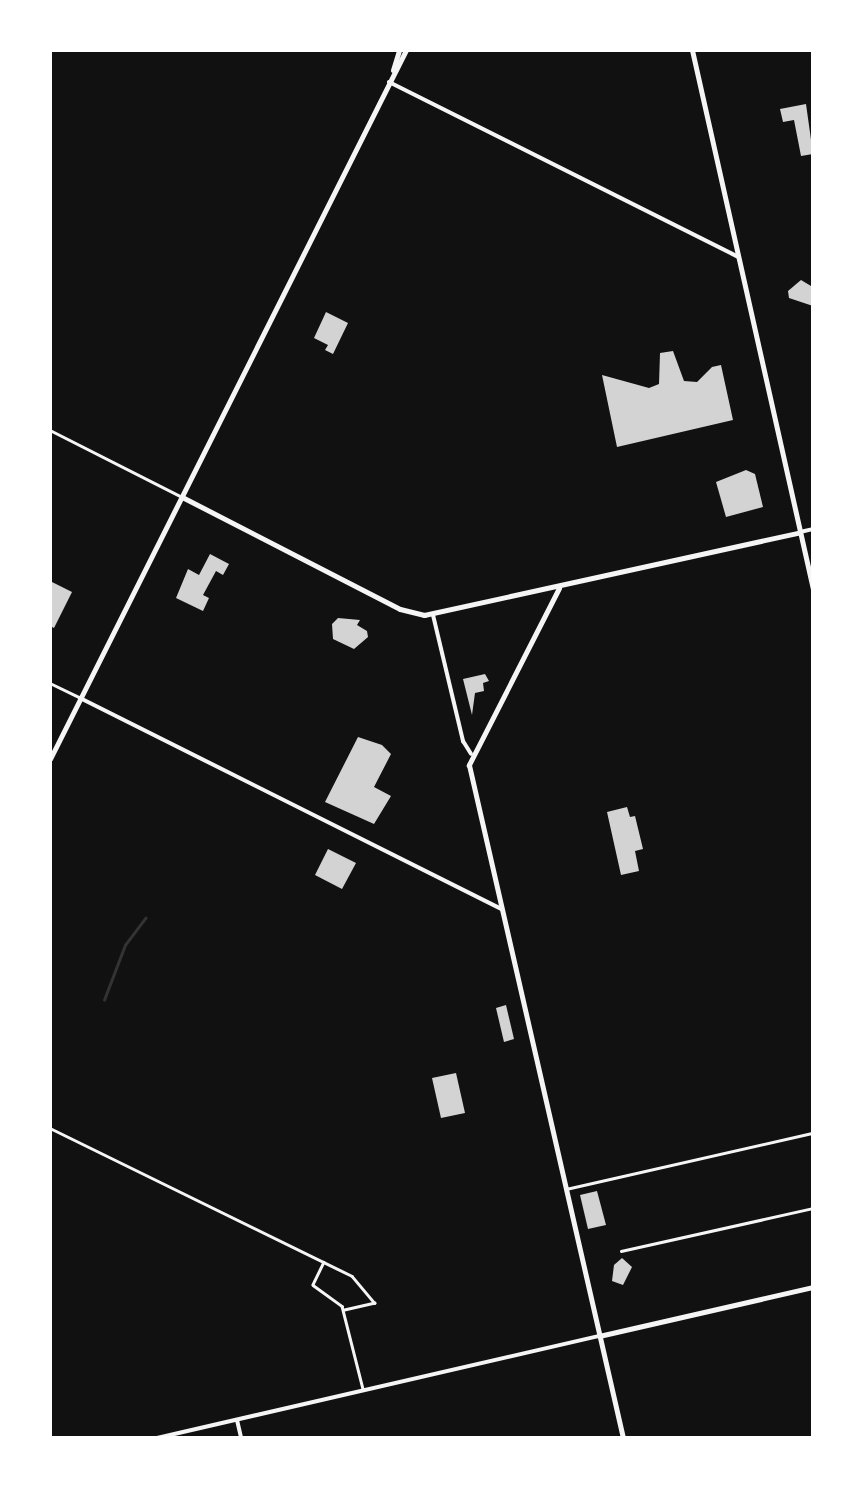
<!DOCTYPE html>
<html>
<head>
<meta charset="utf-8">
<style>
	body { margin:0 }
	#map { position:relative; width:863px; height:1488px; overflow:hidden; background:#111; font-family:Overpass,sans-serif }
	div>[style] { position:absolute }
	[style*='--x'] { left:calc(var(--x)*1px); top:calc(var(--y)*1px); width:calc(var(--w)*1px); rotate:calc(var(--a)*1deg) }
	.stream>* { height:2.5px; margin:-1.25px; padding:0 1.25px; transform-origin:1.25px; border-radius:1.25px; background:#333 }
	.building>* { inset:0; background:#d3d3d3 }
	.pedestrian>* { height:2.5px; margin:-1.25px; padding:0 1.25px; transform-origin:1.25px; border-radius:1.25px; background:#f5f5f5 }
	.minor>* { height:2.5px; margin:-1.25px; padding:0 1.25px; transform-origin:1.25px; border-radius:1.25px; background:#f5f5f5 }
	.tertiary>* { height:4px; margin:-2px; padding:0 2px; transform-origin:2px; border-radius:2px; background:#f5f5f5 }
	.secondary>* { height:5px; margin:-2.5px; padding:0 2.5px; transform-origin:2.5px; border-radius:2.5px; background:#f5f5f5 }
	span { translate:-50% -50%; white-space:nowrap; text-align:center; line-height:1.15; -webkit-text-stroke:10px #fff; paint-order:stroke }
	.frame { position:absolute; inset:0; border:52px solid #fff; pointer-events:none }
</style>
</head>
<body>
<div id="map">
	<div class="stream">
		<div style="--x:104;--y:1000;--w:59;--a:-69.1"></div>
		<div style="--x:125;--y:945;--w:34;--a:-53"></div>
	</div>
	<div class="building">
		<div style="clip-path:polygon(806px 104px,813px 154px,801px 156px,794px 120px,783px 122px,780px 109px)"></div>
		<div style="clip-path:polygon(801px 280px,811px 286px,813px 306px,789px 298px,788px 291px)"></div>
		<div style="clip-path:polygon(326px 312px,348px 323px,333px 354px,325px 350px,328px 345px,314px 338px)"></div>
		<div style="clip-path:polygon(673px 351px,684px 381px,697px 382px,712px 367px,721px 365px,733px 420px,617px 447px,602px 375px,649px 388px,659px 384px,660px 353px)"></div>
		<div style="clip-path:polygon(746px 470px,755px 474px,763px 507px,726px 517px,716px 482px)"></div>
		<div style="clip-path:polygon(210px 554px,229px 564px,223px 575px,216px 571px,203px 595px,209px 598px,203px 611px,176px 598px,188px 569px,199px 575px)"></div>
		<div style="clip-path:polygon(50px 581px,72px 592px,54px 628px,50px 626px)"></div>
		<div style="clip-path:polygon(338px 618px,360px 620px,357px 625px,367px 631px,368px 637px,354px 649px,333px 639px,332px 624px)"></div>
		<div style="clip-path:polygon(485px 674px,489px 681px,483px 683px,484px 691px,475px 693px,472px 715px,463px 679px)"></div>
		<div style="clip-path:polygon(358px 737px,382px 745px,391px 754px,374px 787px,391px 796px,374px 824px,325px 802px)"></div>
		<div style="clip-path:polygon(627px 807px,630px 817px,635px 816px,643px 849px,635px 851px,639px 871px,621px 875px,607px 812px)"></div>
		<div style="clip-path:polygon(328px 849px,356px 863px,342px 889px,315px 875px)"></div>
		<div style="clip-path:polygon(506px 1005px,514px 1039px,504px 1042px,496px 1008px)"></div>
		<div style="clip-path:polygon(456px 1073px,465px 1113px,441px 1118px,432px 1078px)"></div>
		<div style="clip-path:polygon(597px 1191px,606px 1225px,588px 1229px,580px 1195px)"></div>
		<div style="clip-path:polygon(622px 1258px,632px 1267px,623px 1285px,612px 1281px,614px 1265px)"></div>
	</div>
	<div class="pedestrian">
		<div style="--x:621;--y:1251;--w:197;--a:-12.6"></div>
	</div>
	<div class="minor">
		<div style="--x:50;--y:430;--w:148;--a:26.9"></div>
		<div style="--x:50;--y:683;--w:32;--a:26"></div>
		<div style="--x:50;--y:1128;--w:336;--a:26.1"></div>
		<div style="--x:352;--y:1276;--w:35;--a:50"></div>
		<div style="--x:375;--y:1303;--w:32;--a:167"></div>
		<div style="--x:566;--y:1189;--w:253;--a:-12.8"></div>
		<div style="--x:324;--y:1262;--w:25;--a:116"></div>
		<div style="--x:313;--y:1285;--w:36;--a:36"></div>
		<div style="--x:342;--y:1306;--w:86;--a:75.8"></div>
	</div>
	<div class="tertiary">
		<div style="--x:389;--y:82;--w:390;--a:26.6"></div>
		<div style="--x:800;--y:532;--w:13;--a:-13"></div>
		<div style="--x:433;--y:615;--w:130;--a:76.6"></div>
		<div style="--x:463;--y:741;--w:15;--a:58"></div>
		<div style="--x:80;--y:698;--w:471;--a:26.6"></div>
		<div style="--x:237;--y:1420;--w:18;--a:77"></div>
		<div style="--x:157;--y:1438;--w:454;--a:-13"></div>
	</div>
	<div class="secondary">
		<div style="--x:692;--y:50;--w:552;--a:77.35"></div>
		<div style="--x:393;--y:70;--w:21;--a:-73"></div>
		<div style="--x:182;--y:497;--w:245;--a:27.2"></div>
		<div style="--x:400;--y:609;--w:25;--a:14"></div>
		<div style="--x:424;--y:615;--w:385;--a:-12.4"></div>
		<div style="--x:559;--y:588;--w:199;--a:117"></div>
		<div style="--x:469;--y:765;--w:690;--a:77.11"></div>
		<div style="--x:50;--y:759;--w:793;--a:-63.34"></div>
		<div style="--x:599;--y:1336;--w:220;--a:-12.9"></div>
	</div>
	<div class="frame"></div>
</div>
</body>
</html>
